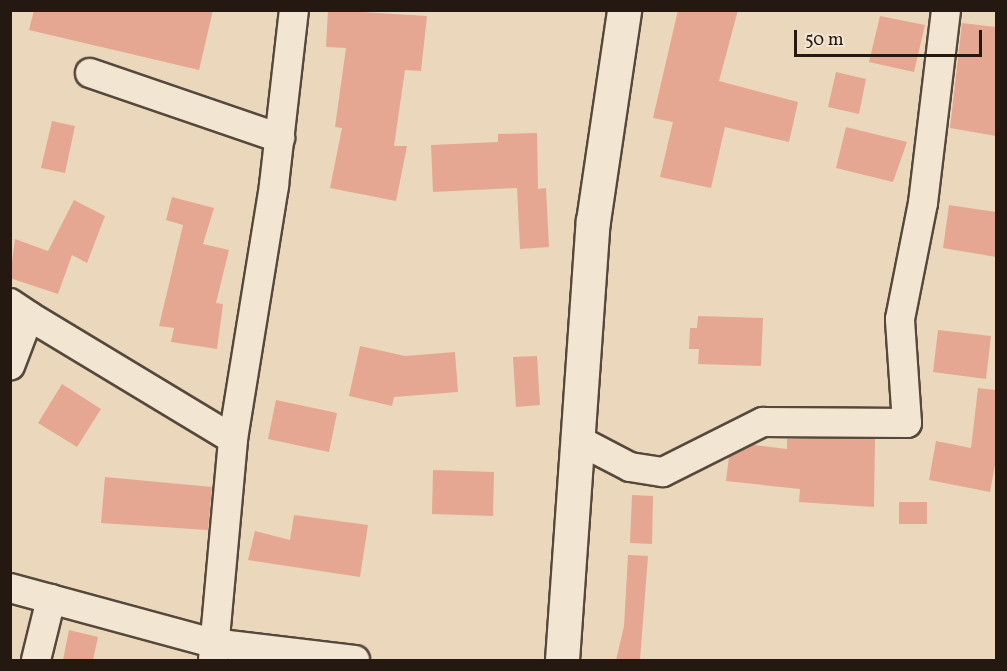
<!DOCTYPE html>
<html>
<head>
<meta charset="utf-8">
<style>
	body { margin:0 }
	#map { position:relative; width:1007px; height:671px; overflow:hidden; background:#ebd8bc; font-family:Vollkorn,serif }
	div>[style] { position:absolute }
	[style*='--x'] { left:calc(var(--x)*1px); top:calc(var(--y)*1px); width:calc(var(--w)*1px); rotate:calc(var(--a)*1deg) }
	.building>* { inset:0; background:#e5a791 }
	.roads { filter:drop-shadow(2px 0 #56483b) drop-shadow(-2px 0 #56483b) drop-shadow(0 2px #56483b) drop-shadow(0 -2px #56483b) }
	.minor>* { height:28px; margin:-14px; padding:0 14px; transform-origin:14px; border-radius:14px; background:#f2e6d3 }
	.secondary>* { height:33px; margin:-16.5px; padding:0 16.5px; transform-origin:16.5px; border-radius:16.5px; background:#f2e6d3 }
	span { translate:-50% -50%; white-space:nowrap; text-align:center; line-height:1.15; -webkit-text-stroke:4.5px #f2e6d3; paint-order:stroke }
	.frame { position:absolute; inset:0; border:12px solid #251810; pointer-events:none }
	.scale { position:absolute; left:794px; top:30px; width:188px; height:27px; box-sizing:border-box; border:3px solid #251810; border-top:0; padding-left:8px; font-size:18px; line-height:21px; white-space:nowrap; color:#251810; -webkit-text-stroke:4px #f2e6d3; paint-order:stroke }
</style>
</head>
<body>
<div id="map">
	<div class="building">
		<div style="clip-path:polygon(34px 10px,213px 10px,199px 70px,29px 30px)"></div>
		<div style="clip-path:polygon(328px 10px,427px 16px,421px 71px,405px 70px,394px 146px,407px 146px,396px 201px,330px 188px,342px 128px,335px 127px,346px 48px,326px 47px)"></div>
		<div style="clip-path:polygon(678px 10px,738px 10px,719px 81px,798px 102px,789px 142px,725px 127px,711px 188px,660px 177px,673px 122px,653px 118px)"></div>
		<div style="clip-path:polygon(880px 16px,925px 25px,914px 72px,869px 62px)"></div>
		<div style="clip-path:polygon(962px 23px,996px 27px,996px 136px,950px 128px)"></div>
		<div style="clip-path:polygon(836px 72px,866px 79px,859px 114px,828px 107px)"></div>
		<div style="clip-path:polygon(52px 121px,75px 126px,65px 173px,41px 168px)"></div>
		<div style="clip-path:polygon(846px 127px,907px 142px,893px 182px,836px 168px)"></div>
		<div style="clip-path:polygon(537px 133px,538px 189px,546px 188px,549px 247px,520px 249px,517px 188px,433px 192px,431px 145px,498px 142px,498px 134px)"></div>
		<div style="clip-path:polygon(172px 197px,214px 208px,203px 244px,229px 250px,216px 303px,223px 304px,217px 349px,171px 342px,174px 328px,159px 326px,183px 225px,166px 220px)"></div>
		<div style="clip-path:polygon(74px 200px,105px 216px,87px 263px,72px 255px,58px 294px,10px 278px,15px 239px,48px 251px)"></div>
		<div style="clip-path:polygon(949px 205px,996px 212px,996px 257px,943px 248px)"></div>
		<div style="clip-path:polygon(698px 316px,763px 318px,761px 366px,698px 364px,699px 349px,689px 349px,690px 328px,697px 328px)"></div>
		<div style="clip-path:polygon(938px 330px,991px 336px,986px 379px,933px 372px)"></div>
		<div style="clip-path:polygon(360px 346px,405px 356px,455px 352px,458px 392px,394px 397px,392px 406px,349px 396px)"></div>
		<div style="clip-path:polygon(537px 356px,540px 405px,516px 407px,513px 357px)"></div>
		<div style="clip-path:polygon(62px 384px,101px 409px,77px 447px,38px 423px)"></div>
		<div style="clip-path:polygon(978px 388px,996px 390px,996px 459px,990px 492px,929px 480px,936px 441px,971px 448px)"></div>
		<div style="clip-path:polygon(276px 400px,337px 413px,329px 452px,268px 439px)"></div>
		<div style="clip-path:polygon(787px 439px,875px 439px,874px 507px,799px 502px,800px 489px,726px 481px,729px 457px,754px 445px,787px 449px)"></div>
		<div style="clip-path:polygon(433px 470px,494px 472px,493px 516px,432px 514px)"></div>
		<div style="clip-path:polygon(105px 477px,212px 487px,208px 530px,101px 523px)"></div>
		<div style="clip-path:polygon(632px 495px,653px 496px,652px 544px,630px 543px)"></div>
		<div style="clip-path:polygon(899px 502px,927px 502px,927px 524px,899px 524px)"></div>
		<div style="clip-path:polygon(294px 515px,368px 525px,360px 577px,248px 560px,255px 531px,290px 540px)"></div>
		<div style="clip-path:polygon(628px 555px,648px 556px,640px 660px,616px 660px,624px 626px)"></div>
		<div style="clip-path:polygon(69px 630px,98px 637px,93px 660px,63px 660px)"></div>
	</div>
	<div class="roads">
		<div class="minor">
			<div style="--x:90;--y:73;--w:201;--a:18.9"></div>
			<div style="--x:10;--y:303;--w:23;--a:34"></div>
			<div style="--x:29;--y:316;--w:53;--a:110.8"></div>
			<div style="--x:29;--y:316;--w:238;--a:31.1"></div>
			<div style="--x:580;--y:441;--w:56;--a:27.5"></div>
			<div style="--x:630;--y:467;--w:33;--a:9"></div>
			<div style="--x:663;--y:472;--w:112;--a:-26.6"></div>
			<div style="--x:763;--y:422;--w:144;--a:0.4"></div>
			<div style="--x:907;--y:423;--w:104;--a:-93.9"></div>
			<div style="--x:900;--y:319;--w:118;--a:-78.8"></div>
			<div style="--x:923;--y:203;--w:194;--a:-83.2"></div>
			<div style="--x:10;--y:588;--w:210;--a:15.2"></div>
			<div style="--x:213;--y:643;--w:143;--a:6.8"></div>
			<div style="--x:36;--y:660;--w:63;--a:-76.2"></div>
			<div style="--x:213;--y:660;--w:222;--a:-84.8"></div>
			<div style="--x:233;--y:439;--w:257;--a:-80.8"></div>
			<div style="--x:274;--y:185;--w:176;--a:-83.5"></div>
		</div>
		<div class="secondary">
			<div style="--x:562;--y:660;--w:440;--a:-86"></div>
			<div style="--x:593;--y:221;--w:213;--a:-81.6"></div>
		</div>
	</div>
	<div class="frame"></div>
	<div class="scale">50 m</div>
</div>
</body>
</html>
